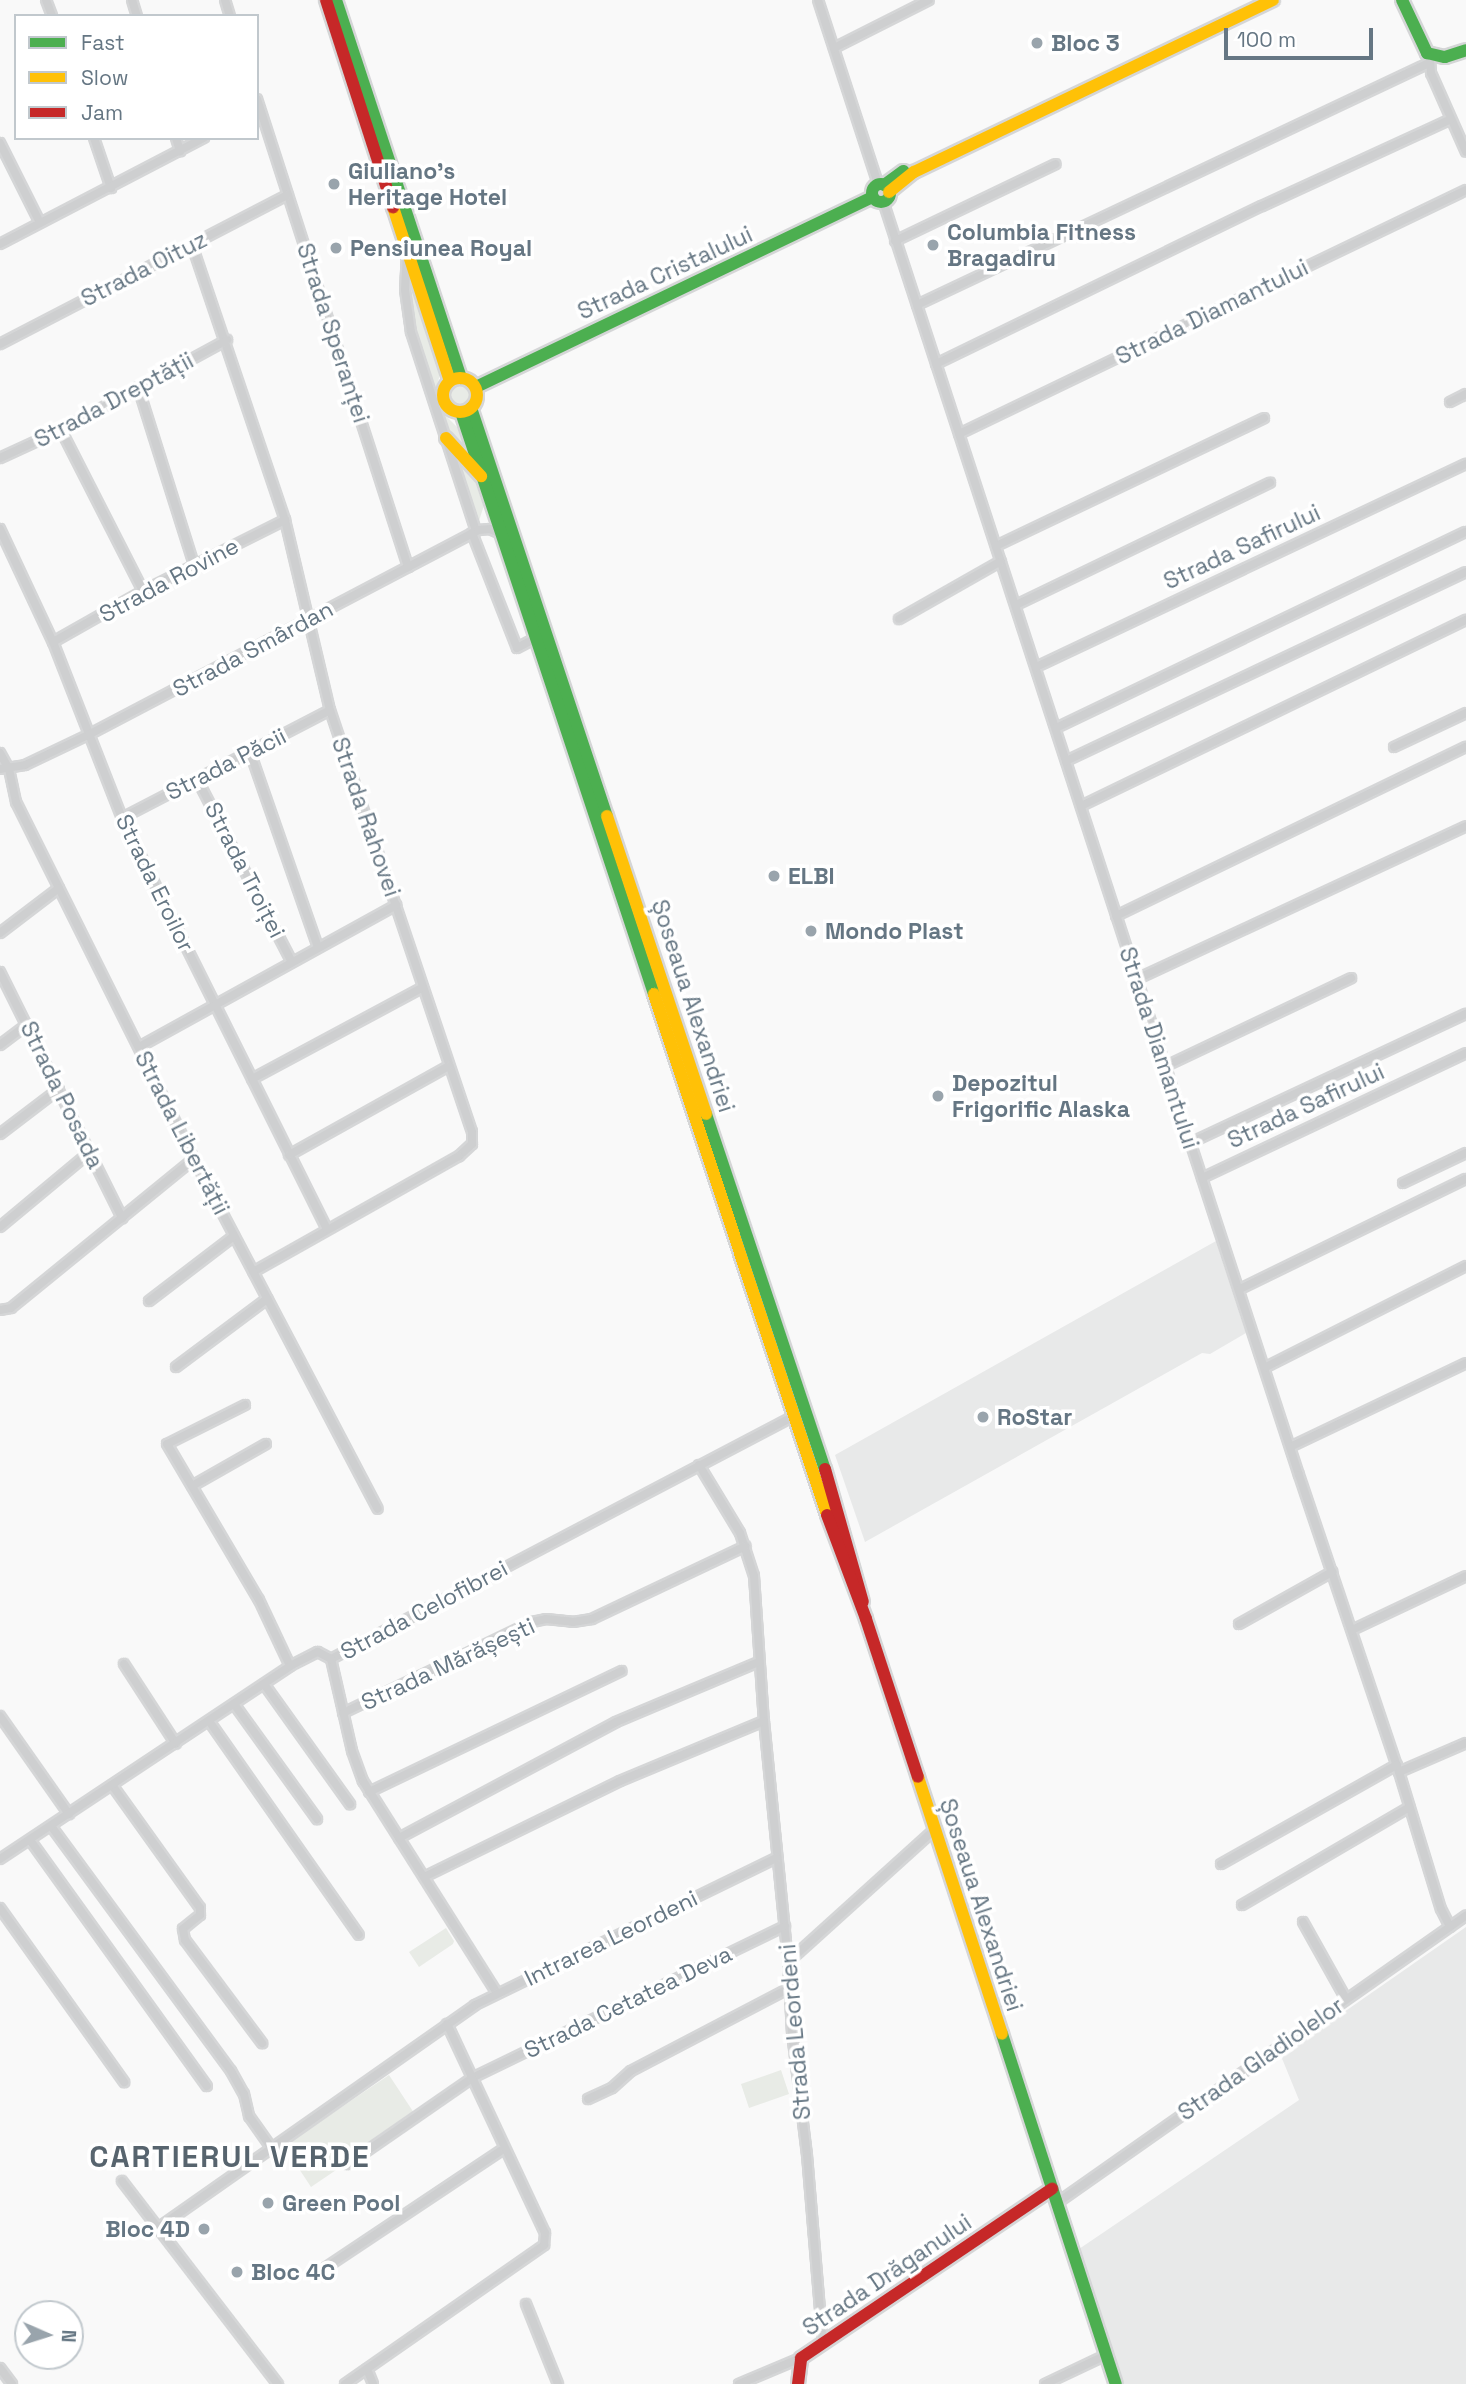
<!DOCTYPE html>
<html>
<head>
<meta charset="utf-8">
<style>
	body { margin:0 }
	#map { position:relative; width:1466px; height:2384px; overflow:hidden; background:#f9f9f9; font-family:"Space Grotesk",sans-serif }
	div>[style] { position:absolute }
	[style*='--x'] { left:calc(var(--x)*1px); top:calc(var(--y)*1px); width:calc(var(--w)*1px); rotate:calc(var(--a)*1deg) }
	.built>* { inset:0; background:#e8e9e9 }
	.green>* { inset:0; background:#e8ebe6 }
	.round { border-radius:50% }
	.roads { filter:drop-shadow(2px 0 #d5d6d7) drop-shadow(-2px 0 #d5d6d7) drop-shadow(0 2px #d5d6d7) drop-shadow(0 -2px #d5d6d7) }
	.street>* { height:8px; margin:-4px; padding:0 4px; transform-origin:4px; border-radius:4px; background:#cecfd0 }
	.fast>* { height:12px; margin:-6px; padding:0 6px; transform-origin:6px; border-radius:6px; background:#4caf50 }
	.fast>.ring { margin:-6px; padding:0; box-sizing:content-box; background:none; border:12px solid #4caf50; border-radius:50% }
	.slow>* { height:12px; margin:-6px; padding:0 6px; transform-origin:6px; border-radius:6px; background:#ffc107 }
	.slow>.ring { margin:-6px; padding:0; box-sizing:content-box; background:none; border:12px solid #ffc107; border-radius:50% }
	.jam>* { height:12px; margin:-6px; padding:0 6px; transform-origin:6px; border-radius:6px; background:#c62828 }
	.dots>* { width:19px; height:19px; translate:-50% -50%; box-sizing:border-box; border:4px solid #fff; border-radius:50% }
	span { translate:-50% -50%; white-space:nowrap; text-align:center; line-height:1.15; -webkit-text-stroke:7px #fff; paint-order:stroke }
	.poi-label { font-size:23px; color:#657683; font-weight:700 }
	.left { translate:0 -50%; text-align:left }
	.right { translate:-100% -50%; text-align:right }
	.street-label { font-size:23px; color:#657683 }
	.district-label { font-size:30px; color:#57646e; font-weight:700; letter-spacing:2px }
	.legend { position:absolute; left:14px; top:14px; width:245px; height:126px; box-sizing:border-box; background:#fff; border:2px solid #c1c8cd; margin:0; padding:9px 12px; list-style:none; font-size:21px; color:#657683 }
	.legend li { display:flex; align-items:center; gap:14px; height:35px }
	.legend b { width:35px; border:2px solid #c1c8cd }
	.north { position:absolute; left:14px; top:2300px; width:70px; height:70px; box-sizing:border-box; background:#fff; border:2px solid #c1c8cd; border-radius:50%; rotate:93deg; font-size:19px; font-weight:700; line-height:28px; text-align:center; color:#657683 }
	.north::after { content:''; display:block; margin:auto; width:24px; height:32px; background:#99a4ac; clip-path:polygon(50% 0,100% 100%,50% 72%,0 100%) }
	.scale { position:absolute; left:1224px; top:28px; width:149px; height:32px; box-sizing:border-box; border:4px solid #657683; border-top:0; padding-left:9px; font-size:21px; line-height:24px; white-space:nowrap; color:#657683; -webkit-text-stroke:5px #fff; paint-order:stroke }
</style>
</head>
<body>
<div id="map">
	<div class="built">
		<div style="clip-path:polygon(1216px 1241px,1246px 1333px,1210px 1354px,1202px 1353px,865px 1542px,835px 1455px)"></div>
		<div style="clip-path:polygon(1466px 1927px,1466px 2384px,1124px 2384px,1079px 2249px,1299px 2100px,1281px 2056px)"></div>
	</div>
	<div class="green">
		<div style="clip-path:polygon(415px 290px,441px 370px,435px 394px,415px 332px,411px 293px)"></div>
		<div class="round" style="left:449px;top:384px;width:22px;height:22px"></div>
		<div style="clip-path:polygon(440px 410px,462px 432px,485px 502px,479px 521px)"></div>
		<div style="clip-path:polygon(446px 1928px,454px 1941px,453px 1944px,419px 1967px,409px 1952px)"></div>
		<div style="clip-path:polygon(781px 2070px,789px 2094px,749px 2108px,741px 2084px)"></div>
		<div style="clip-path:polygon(389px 2075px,416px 2116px,311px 2187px,284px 2146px)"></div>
	</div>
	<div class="roads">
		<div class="street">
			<div style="--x:46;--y:0;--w:17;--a:69"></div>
			<div style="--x:132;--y:0;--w:17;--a:73"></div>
			<div style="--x:225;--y:0;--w:17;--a:73"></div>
			<div style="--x:818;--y:0;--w:194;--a:71.9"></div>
			<div style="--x:834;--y:48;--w:106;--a:-26.8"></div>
			<div style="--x:1430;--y:59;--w:14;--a:86"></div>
			<div style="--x:1431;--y:73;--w:86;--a:66.1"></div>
			<div style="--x:257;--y:99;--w:492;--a:72.1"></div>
			<div style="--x:94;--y:138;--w:53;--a:71.2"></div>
			<div style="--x:176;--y:138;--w:14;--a:73"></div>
			<div style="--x:0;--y:143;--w:89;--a:63.4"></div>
			<div style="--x:883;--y:201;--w:1340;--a:71.92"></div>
			<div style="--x:1299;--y:1475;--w:313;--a:71.4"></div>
			<div style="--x:1399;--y:1772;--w:143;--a:73"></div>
			<div style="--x:1441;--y:1909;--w:20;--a:63"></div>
			<div style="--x:895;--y:241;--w:178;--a:-25.6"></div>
			<div style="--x:0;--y:244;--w:230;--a:-27.5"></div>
			<div style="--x:192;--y:245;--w:290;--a:71.3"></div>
			<div style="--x:285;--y:520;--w:195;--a:76.7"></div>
			<div style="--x:330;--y:710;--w:445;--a:71.4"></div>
			<div style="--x:472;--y:1132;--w:12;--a:90"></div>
			<div style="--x:472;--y:1144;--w:18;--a:137"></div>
			<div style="--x:459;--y:1156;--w:236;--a:150.6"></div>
			<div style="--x:407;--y:252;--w:38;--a:93"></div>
			<div style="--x:405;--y:290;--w:42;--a:81.9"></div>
			<div style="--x:411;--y:332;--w:209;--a:71.9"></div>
			<div style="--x:917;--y:305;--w:566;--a:-25.3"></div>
			<div style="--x:0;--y:344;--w:324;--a:-27.4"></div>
			<div style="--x:936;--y:364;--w:362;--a:-25.9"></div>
			<div style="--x:1262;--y:206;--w:208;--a:-24.7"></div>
			<div style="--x:138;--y:387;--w:187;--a:72.5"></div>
			<div style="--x:1450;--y:402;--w:18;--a:-27"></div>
			<div style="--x:61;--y:430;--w:181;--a:63"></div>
			<div style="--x:959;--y:434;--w:563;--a:-25.7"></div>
			<div style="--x:0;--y:458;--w:67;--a:-24.7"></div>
			<div style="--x:61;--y:430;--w:189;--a:-28.5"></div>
			<div style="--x:0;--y:529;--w:125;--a:64.9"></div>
			<div style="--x:53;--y:642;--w:189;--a:68.6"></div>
			<div style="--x:122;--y:818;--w:459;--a:63.5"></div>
			<div style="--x:472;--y:533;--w:123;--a:68.6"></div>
			<div style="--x:517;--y:648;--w:21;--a:-28"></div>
			<div style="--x:996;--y:546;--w:297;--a:-25.5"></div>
			<div style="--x:1016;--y:605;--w:282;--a:-25.7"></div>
			<div style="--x:899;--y:619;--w:117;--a:-29.6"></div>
			<div style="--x:53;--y:642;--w:103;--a:-29.5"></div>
			<div style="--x:143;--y:591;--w:159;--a:-26.6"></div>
			<div style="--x:1036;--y:667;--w:476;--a:-25.3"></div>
			<div style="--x:1056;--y:728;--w:454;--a:-25.6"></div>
			<div style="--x:1394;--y:747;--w:80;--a:-25.3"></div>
			<div style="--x:250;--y:752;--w:207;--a:70.8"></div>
			<div style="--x:0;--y:753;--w:18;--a:61"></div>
			<div style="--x:9;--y:769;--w:34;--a:78"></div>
			<div style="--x:16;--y:802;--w:399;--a:63.5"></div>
			<div style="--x:194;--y:1159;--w:395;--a:62.3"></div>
			<div style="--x:1066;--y:761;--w:442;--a:-25.3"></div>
			<div style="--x:0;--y:769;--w:25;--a:-9"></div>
			<div style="--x:25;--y:765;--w:72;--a:-25.5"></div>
			<div style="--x:90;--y:734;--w:438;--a:-27.7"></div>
			<div style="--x:478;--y:530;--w:12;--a:-5"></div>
			<div style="--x:490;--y:529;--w:12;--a:24"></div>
			<div style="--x:197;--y:779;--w:206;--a:62.6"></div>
			<div style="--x:1081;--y:806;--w:428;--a:-25.8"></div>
			<div style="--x:122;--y:818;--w:234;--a:-27.4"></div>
			<div style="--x:1116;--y:916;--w:389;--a:-25.8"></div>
			<div style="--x:0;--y:933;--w:74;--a:-37.3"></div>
			<div style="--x:0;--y:972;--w:275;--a:63.6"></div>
			<div style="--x:1137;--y:979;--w:363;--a:-24.9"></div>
			<div style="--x:0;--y:1045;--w:34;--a:-37"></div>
			<div style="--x:139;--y:1047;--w:294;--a:-28.9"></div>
			<div style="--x:1166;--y:1066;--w:205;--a:-25.4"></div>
			<div style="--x:252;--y:1079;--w:193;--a:-28.2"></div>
			<div style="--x:0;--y:1134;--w:74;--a:-37.3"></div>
			<div style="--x:1190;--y:1143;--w:305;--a:-25.1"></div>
			<div style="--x:289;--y:1155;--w:183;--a:-29.1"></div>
			<div style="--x:1202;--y:1178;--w:292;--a:-25.3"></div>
			<div style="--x:1403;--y:1183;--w:70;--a:-25.5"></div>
			<div style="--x:0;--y:1227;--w:117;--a:-39.8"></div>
			<div style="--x:1240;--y:1289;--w:251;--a:-26"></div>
			<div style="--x:149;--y:1301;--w:107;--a:-37.4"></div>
			<div style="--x:0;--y:1310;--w:11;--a:-10"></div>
			<div style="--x:11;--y:1308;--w:236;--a:-39.2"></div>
			<div style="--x:176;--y:1367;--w:114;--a:-36.8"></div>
			<div style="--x:1266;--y:1367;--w:224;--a:-26.8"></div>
			<div style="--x:245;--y:1405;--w:87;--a:153.4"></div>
			<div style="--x:167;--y:1444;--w:181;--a:59.5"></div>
			<div style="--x:259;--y:1600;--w:73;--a:64.8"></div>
			<div style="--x:1290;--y:1447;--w:195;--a:-25.5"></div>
			<div style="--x:699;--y:1465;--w:79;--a:58.9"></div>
			<div style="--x:740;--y:1533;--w:45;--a:72"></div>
			<div style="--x:754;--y:1576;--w:145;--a:86.1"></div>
			<div style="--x:764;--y:1721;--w:242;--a:84.3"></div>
			<div style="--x:788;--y:1962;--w:71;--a:86.8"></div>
			<div style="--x:792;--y:2033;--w:123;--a:83"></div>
			<div style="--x:807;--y:2155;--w:190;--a:85.2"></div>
			<div style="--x:192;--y:1486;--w:85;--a:-29.6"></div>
			<div style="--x:1239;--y:1624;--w:107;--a:-29.2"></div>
			<div style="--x:1352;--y:1630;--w:126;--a:-25.3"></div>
			<div style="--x:331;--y:1659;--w:523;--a:-27.69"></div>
			<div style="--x:331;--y:1659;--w:94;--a:77.1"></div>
			<div style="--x:352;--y:1751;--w:32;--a:70"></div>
			<div style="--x:363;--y:1781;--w:251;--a:57.7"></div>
			<div style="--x:124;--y:1664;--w:95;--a:57"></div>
			<div style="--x:264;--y:1684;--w:148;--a:54.4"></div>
			<div style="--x:234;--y:1704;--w:142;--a:54.2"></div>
			<div style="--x:343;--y:1713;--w:210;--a:-25.7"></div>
			<div style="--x:532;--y:1622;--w:14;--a:-12"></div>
			<div style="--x:546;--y:1619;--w:27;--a:6"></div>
			<div style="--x:573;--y:1622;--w:19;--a:-9"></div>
			<div style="--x:592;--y:1619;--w:170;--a:-25.4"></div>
			<div style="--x:0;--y:1716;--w:120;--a:54.9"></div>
			<div style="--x:209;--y:1721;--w:261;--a:55"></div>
			<div style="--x:1399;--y:1772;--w:73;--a:-23.4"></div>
			<div style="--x:112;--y:1785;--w:151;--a:54.4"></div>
			<div style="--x:200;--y:1908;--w:7;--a:90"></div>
			<div style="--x:200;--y:1915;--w:22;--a:141"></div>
			<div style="--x:183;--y:1929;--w:11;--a:80"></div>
			<div style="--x:185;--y:1940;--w:129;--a:53.2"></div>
			<div style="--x:369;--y:1792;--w:280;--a:-25.6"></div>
			<div style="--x:51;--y:1826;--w:304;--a:53.7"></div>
			<div style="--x:231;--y:2071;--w:26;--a:61"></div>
			<div style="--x:244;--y:2094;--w:23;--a:77"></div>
			<div style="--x:249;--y:2116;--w:42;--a:54.8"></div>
			<div style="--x:399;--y:1838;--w:246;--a:-28.1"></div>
			<div style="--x:616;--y:1722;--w:155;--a:-22.8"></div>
			<div style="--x:30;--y:1840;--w:303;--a:54.3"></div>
			<div style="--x:0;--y:1859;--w:348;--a:-33.6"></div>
			<div style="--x:290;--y:1666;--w:31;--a:-27"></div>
			<div style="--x:318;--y:1652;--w:15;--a:28"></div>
			<div style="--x:1221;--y:1864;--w:202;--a:-29.4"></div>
			<div style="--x:424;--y:1877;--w:218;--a:-26.1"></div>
			<div style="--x:620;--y:1781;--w:156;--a:-22.6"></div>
			<div style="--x:1242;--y:1905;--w:194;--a:-30.3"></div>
			<div style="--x:0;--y:1908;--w:214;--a:54.5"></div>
			<div style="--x:1303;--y:1922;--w:88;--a:60.8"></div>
			<div style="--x:788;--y:1962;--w:197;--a:-42.1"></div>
			<div style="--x:588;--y:2099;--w:26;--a:-25"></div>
			<div style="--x:612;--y:2088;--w:25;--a:-42"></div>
			<div style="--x:631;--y:2071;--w:179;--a:-27.6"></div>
			<div style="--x:348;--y:2164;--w:151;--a:-34.7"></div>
			<div style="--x:472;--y:2078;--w:348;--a:-25.9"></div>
			<div style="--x:122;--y:2181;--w:256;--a:52.5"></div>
			<div style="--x:1057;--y:2203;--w:500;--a:-35.1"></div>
			<div style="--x:158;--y:2228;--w:388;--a:-35.1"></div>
			<div style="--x:475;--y:2005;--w:336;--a:-26"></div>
			<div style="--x:325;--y:2268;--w:216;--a:-33.7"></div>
			<div style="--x:526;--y:2304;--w:86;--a:68.2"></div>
			<div style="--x:0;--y:2368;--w:20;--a:53"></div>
			<div style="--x:367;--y:2369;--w:16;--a:68"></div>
			<div style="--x:345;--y:2384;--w:243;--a:-34.9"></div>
			<div style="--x:544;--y:2245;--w:12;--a:-85"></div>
			<div style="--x:545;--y:2233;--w:231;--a:-115.1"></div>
			<div style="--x:739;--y:2384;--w:67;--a:-22.8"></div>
			<div style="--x:1045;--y:2384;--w:68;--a:-25.4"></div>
		</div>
		<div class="fast">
			<div style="--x:336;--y:0;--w:398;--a:71.7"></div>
			<div style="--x:1402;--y:0;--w:59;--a:64.7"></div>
			<div style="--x:1427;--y:53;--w:18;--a:13"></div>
			<div style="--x:1445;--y:57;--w:22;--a:-18"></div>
			<div class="ring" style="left:872px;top:184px;width:6px;height:6px"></div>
			<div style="--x:884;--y:185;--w:24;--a:-36"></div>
			<div style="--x:476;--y:387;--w:440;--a:-25.6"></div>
			<div style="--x:471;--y:408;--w:430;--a:71.6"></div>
			<div style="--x:461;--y:412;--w:613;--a:71.65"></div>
			<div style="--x:706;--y:1114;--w:374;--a:71.5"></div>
			<div style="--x:1002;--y:2034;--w:368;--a:72"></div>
		</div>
		<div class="slow">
			<div style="--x:889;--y:192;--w:32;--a:-39"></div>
			<div style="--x:914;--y:172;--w:398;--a:-25.6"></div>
			<div style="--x:393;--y:207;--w:183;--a:71.9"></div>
			<div class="ring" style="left:443px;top:378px;width:22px;height:22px"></div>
			<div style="--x:446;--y:438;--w:52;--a:47.4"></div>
			<div style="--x:607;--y:816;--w:314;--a:71.6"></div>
			<div style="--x:654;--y:994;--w:549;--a:71.63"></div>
			<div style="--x:918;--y:1777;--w:270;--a:71.9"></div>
		</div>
		<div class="jam">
			<div style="--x:326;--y:0;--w:218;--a:72.1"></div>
			<div style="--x:825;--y:1469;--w:138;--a:74.1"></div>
			<div style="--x:827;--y:1515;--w:111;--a:69.4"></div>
			<div style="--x:866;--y:1619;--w:166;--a:71.8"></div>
			<div style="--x:798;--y:2384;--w:26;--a:-83"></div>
			<div style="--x:801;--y:2358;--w:303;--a:-34"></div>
		</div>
	</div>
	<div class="dots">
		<div style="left:1037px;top:43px;background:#99a4ac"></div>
		<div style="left:334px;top:184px;background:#99a4ac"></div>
		<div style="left:933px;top:245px;background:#99a4ac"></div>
		<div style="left:336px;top:248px;background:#99a4ac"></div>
		<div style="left:774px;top:876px;background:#99a4ac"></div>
		<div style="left:811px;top:931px;background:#99a4ac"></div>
		<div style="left:938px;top:1096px;background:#99a4ac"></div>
		<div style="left:983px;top:1417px;background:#99a4ac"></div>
		<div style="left:268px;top:2203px;background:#99a4ac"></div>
		<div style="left:204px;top:2229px;background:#99a4ac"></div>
		<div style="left:237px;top:2272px;background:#99a4ac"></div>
	</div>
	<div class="poi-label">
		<span class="left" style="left:1051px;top:43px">Bloc 3</span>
		<span class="left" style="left:348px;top:184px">Giuliano's<br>Heritage Hotel</span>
		<span class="left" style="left:947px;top:245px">Columbia Fitness<br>Bragadiru</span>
		<span class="left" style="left:350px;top:248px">Pensiunea Royal</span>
		<span class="left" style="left:788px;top:876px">ELBI</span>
		<span class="left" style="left:825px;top:931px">Mondo Plast</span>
		<span class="left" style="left:952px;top:1096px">Depozitul<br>Frigorific Alaska</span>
		<span class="left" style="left:997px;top:1417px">RoStar</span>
		<span class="left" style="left:282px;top:2203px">Green Pool</span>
		<span class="right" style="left:190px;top:2229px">Bloc 4D</span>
		<span class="left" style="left:251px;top:2272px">Bloc 4C</span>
	</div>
	<div class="street-label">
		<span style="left:144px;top:269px;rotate:-27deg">Strada Oituz</span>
		<span style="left:665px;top:273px;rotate:-25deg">Strada Cristalului</span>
		<span style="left:1212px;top:312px;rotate:-26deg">Strada Diamantului</span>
		<span style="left:333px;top:333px;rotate:72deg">Strada Speranței</span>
		<span style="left:114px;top:400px;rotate:-28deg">Strada Dreptății</span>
		<span style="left:1242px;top:547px;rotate:-25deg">Strada Safirului</span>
		<span style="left:169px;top:580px;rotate:-28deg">Strada Rovine</span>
		<span style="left:253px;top:649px;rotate:-28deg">Strada Smârdan</span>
		<span style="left:226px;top:764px;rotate:-27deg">Strada Păcii</span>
		<span style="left:366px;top:817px;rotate:71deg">Strada Rahovei</span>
		<span style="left:245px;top:870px;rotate:63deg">Strada Troiței</span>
		<span style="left:155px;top:883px;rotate:64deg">Strada Eroilor</span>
		<span style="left:693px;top:1006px;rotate:72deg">Șoseaua Alexandriei</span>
		<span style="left:1159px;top:1048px;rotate:72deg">Strada Diamantului</span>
		<span style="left:62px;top:1095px;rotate:64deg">Strada Posada</span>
		<span style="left:1306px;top:1106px;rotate:-25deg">Strada Safirului</span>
		<span style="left:182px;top:1133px;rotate:63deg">Strada Libertății</span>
		<span style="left:424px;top:1610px;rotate:-28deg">Strada Celofibrei</span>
		<span style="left:448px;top:1664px;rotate:-25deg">Strada Mărășești</span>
		<span style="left:981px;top:1905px;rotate:72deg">Șoseaua Alexandriei</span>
		<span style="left:611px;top:1938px;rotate:-26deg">Intrarea Leordeni</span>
		<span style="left:628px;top:2002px;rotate:-26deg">Strada Cetatea Deva</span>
		<span style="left:795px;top:2032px;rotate:-95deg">Strada Leordeni</span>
		<span style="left:1261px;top:2059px;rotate:-35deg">Strada Gladiolelor</span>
		<span style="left:887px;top:2275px;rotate:-34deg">Strada Drăganului</span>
	</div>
	<div class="district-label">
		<span style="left:230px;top:2157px">CARTIERUL VERDE</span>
	</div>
	<ul class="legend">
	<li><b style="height:9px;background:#4caf50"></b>Fast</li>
	<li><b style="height:9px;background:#ffc107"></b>Slow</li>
	<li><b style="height:9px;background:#c62828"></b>Jam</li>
	</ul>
	<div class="north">N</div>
	<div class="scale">100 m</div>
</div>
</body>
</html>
